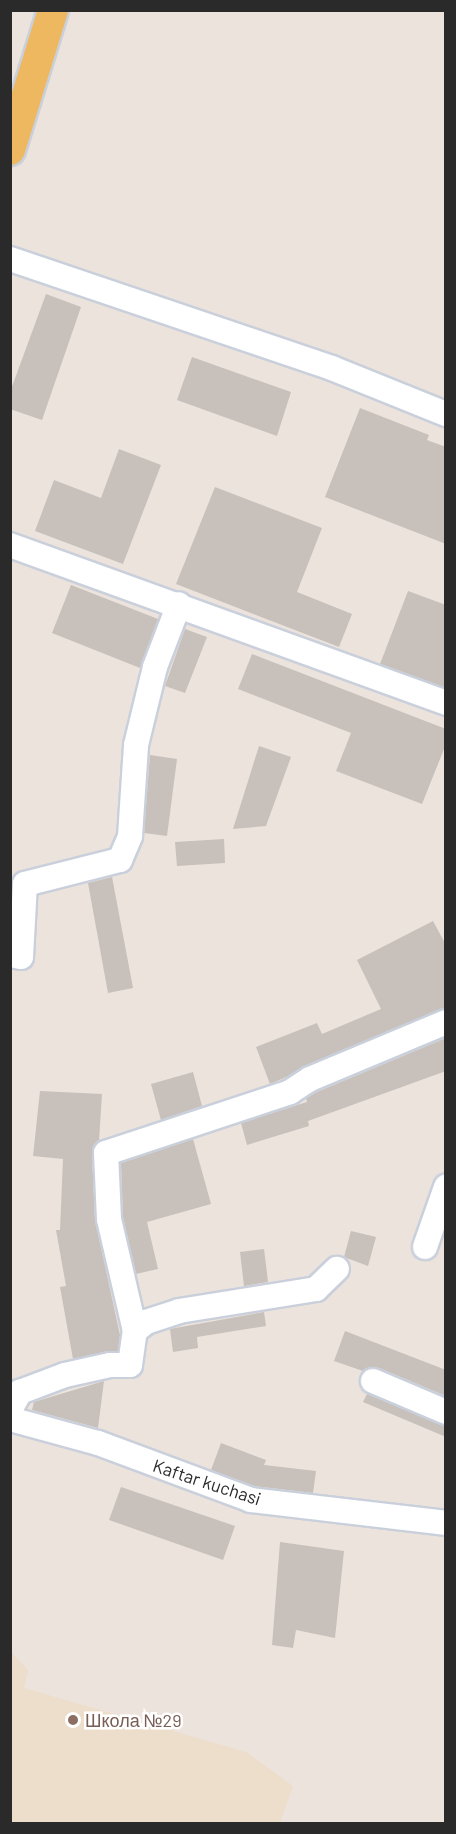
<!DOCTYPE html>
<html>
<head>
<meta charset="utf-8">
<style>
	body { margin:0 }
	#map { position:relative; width:456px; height:1834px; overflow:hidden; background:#ece3dc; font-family:Barlow,sans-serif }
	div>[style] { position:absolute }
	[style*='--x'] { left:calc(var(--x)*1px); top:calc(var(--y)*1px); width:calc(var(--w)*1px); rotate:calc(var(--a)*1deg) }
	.education>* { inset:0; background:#edddcb }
	.building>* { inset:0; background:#c7c0bb }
	.roads { filter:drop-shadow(2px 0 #cad0db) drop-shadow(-2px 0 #cad0db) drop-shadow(0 2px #cad0db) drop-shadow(0 -2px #cad0db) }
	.minor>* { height:24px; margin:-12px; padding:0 12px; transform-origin:12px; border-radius:12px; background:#fff }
	.major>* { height:30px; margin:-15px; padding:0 15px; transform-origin:15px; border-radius:15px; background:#edb85f }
	.dots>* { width:16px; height:16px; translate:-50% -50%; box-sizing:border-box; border:3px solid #fff; border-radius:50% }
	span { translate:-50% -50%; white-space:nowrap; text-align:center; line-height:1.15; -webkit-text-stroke:5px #fff; paint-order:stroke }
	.street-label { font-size:18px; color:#2a2a2a }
	.education-label { font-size:18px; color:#785e54 }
	.left { translate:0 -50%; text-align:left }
	.frame { position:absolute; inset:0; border:12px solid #2a2a2a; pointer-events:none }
</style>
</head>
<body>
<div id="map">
	<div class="education">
		<div style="clip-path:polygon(10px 1651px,28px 1670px,24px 1688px,246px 1752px,293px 1786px,280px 1823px,11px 1823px)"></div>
	</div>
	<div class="building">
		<div style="clip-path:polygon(46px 294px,81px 307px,42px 420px,10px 409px,10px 392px)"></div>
		<div style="clip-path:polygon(192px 357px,291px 392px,277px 436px,177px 400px)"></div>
		<div style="clip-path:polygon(360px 408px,429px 435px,427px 440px,446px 447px,446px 544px,325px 497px)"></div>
		<div style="clip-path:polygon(119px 449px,161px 465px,123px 564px,35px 531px,54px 480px,101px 498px)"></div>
		<div style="clip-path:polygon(215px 487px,322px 528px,297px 592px,352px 614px,339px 647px,176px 584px)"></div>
		<div style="clip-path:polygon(71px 585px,158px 619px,140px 668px,52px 633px)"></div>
		<div style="clip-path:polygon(408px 591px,446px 605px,446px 688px,380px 664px)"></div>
		<div style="clip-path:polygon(185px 629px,207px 637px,185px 693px,165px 686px)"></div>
		<div style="clip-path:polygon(252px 654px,446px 729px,446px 744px,422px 804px,336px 771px,351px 733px,238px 689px)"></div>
		<div style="clip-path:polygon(259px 746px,291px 757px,266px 826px,233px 829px)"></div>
		<div style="clip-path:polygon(150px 755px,177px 759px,167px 836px,144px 833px)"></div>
		<div style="clip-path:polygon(224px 839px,225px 863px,177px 866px,175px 842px)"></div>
		<div style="clip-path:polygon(112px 877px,133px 988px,108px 993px,88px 883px)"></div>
		<div style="clip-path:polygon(433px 921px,446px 945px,446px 1008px,270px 1084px,256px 1047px,317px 1023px,322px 1034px,381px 1009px,357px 960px)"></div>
		<div style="clip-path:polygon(446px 1038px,446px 1071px,308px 1121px,309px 1126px,247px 1145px,241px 1123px,307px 1102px,306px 1098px,317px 1092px)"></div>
		<div style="clip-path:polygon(193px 1072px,202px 1106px,161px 1120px,151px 1084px)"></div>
		<div style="clip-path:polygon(40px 1091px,102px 1094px,99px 1141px,92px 1154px,95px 1220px,120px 1335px,118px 1351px,73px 1359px,60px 1287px,66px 1286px,56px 1230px,60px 1230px,63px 1159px,33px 1156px)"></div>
		<div style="clip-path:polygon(193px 1139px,211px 1204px,147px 1222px,158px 1269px,136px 1274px,123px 1217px,121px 1163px)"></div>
		<div style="clip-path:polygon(351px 1231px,376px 1237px,368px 1266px,344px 1257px)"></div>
		<div style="clip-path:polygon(264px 1249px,268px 1282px,244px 1286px,240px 1252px)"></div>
		<div style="clip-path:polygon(264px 1312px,266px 1326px,197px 1337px,198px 1348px,173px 1352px,170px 1329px)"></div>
		<div style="clip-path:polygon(345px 1331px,446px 1370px,446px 1396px,379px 1368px,363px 1371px,334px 1361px)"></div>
		<div style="clip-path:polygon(104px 1381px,98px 1428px,32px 1410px,34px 1402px)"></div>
		<div style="clip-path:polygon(367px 1394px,446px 1426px,446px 1437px,363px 1402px)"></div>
		<div style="clip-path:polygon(221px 1443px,266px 1460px,264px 1465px,316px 1471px,313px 1493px,254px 1486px,211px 1470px)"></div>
		<div style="clip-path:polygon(121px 1487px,235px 1526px,223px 1560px,109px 1520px)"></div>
		<div style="clip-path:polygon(280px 1542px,344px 1551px,335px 1638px,296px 1630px,293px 1648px,272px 1645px)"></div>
	</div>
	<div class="roads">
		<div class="minor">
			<div style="--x:10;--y:259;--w:340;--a:18.7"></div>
			<div style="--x:332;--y:368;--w:123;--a:22"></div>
			<div style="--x:10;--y:545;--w:464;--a:19.9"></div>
			<div style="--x:10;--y:955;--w:11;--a:10"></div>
			<div style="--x:21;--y:957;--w:73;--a:-86.9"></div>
			<div style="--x:25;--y:884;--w:98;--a:-14.2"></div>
			<div style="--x:120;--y:860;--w:26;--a:-67"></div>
			<div style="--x:130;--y:836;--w:91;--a:-86.2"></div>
			<div style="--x:136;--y:745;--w:80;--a:-76.3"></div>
			<div style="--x:155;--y:667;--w:67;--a:-69.1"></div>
			<div style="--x:425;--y:1247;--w:64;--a:-70.7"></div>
			<div style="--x:135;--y:1331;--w:115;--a:-103.1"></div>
			<div style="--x:109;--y:1219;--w:66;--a:-92.6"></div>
			<div style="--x:106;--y:1153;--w:194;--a:-18.3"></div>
			<div style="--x:290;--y:1092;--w:24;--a:-33"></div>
			<div style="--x:310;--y:1079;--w:147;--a:-22.7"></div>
			<div style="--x:373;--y:1381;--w:79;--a:23"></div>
			<div style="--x:10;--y:1410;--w:21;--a:-61"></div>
			<div style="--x:20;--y:1392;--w:48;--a:-20.7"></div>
			<div style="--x:65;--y:1375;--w:46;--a:-12.5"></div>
			<div style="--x:110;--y:1365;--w:20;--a:0"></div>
			<div style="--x:130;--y:1365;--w:34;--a:-82"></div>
			<div style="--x:135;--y:1331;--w:14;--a:-39"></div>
			<div style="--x:146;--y:1322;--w:35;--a:-18"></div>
			<div style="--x:179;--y:1311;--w:139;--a:-9.1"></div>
			<div style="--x:316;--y:1289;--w:29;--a:-44"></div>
			<div style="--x:10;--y:1419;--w:91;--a:15.3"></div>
			<div style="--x:98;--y:1443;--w:163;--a:20.4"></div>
			<div style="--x:251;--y:1500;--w:196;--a:6.7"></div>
		</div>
		<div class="major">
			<div style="--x:10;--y:150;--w:146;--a:-72.9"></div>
		</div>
	</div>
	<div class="dots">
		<div style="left:73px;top:1720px;background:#8d6e63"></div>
	</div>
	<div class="street-label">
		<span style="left:207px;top:1482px;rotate:18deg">Kaftar kuchasi</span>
	</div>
	<div class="education-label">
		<span class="left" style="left:85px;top:1720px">Школа №29</span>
	</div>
	<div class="frame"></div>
</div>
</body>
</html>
